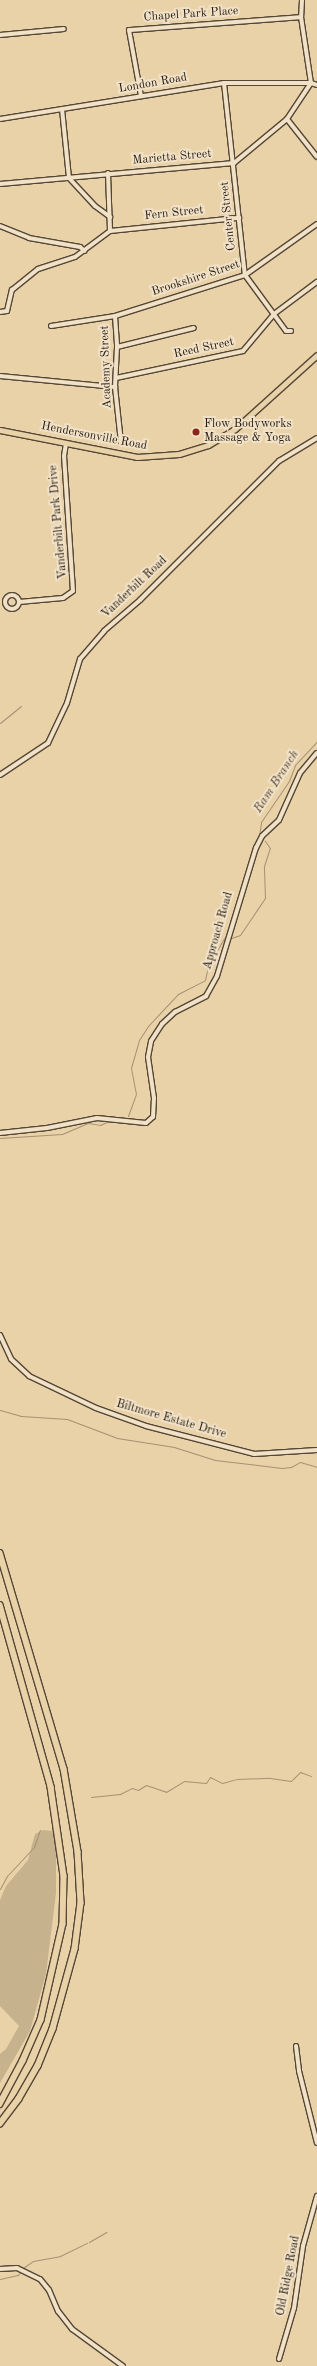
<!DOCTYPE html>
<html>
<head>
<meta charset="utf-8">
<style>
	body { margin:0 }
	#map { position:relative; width:317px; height:2366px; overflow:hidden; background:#e9d1a8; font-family:"Old Standard TT",serif }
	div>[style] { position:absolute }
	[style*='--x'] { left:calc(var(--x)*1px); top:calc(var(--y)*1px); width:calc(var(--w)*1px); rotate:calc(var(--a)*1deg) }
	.green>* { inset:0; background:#c7b28e }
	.stream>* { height:1px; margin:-0.5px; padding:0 0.5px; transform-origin:0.5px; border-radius:0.5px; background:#a59274 }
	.roads { filter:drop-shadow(1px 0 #544736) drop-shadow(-1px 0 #544736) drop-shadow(0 1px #544736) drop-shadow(0 -1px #544736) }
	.minor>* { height:4px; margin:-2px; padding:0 2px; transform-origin:2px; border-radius:2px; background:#f1e1c6 }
	.minor>.ring { margin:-2px; padding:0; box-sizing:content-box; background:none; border:4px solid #f1e1c6; border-radius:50% }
	.major>* { height:5px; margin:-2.5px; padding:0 2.5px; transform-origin:2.5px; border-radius:2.5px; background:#e9d1a8 }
	.highway>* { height:5.5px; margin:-2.75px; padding:0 2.75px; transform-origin:2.75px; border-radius:2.75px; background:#e9d1a8 }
	.dots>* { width:11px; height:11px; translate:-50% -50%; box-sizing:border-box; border:2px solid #f1e1c6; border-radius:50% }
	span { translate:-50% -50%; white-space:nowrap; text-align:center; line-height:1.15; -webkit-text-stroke:4px #f1e1c6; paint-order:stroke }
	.street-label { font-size:12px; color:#221910 }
	.poi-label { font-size:12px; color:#221910 }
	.left { translate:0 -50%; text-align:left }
	.water-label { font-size:13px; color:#564938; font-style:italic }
</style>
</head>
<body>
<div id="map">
	<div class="green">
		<div style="clip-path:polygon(43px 1830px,53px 1831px,56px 1851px,56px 1893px,46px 1974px,30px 2031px,0 2083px,0 2054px,6px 2049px,19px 2026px,0 2006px,0 1900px,6px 1886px,28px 1860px,35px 1834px)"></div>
	</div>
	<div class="stream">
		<div style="--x:0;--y:723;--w:27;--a:-39"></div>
		<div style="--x:259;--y:837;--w:15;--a:-82"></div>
		<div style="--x:261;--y:822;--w:50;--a:-55.7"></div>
		<div style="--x:289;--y:781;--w:17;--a:-69"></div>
		<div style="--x:295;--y:765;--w:33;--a:-47"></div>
		<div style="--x:231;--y:938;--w:9;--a:-18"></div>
		<div style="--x:240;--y:935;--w:45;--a:-56"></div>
		<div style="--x:265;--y:898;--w:32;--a:-92"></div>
		<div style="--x:264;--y:866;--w:19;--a:-72"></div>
		<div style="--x:270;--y:848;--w:9;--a:-126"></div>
		<div style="--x:128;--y:1116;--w:23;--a:-70"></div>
		<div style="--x:136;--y:1094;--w:26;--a:-101"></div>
		<div style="--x:131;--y:1068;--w:29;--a:-74"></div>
		<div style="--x:139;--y:1040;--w:17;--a:-57"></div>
		<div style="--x:148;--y:1026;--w:44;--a:-46.8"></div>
		<div style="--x:178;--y:994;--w:30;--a:-27"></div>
		<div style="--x:205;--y:980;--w:14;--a:-78"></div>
		<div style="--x:208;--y:966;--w:32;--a:-60"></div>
		<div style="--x:0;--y:1138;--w:62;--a:-3.7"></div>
		<div style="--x:62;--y:1134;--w:28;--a:-23"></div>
		<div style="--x:88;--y:1123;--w:12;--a:9"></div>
		<div style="--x:100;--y:1125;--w:10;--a:-24"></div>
		<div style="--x:0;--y:1410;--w:22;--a:16"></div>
		<div style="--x:21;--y:1416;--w:46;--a:3.7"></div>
		<div style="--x:67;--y:1419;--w:53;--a:20.8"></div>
		<div style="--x:117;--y:1438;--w:58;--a:9"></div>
		<div style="--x:174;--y:1447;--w:43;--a:17.6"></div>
		<div style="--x:215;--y:1460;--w:67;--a:6.8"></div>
		<div style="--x:282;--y:1468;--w:9;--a:-6"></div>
		<div style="--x:291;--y:1467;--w:10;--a:-29"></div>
		<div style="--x:300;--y:1462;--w:18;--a:16"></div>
		<div style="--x:91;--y:1797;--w:29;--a:-6"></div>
		<div style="--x:120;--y:1794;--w:13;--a:-27"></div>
		<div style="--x:132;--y:1788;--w:6;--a:18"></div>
		<div style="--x:138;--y:1790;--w:9;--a:-32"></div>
		<div style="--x:146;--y:1785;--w:21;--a:19"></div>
		<div style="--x:166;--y:1792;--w:21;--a:-31"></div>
		<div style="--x:184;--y:1781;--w:22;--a:5"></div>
		<div style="--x:206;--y:1783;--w:7;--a:-56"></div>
		<div style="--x:210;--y:1777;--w:13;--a:27"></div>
		<div style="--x:222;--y:1783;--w:16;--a:-15"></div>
		<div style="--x:237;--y:1779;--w:33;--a:-2"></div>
		<div style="--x:270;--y:1778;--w:21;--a:8"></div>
		<div style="--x:291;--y:1781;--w:13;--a:-45"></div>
		<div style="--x:300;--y:1772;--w:12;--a:20"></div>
		<div style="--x:0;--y:1889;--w:15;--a:-62"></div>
		<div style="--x:7;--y:1876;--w:40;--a:-47"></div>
		<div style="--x:34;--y:1847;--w:18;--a:-71"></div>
		<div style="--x:89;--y:2242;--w:20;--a:-30"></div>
		<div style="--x:23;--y:2268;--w:12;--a:-35"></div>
		<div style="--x:33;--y:2261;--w:27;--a:-10"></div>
		<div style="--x:60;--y:2256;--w:30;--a:-26"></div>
		<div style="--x:0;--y:2279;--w:18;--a:-13"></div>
		<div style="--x:18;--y:2275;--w:5;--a:-53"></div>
	</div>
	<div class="roads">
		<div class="minor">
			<div style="--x:302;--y:0;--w:17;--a:93"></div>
			<div style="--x:301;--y:17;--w:67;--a:81.4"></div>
			<div style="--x:0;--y:35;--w:64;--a:-5.4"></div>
			<div style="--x:224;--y:83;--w:193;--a:83.8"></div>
			<div style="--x:245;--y:275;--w:69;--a:53.8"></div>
			<div style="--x:286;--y:331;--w:5;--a:0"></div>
			<div style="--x:141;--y:96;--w:67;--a:-100.3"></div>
			<div style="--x:129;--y:30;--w:172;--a:-4.3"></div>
			<div style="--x:62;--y:109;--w:69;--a:84.2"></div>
			<div style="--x:69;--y:178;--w:38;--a:47"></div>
			<div style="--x:95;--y:206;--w:19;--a:36"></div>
			<div style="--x:0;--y:119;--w:227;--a:-9.1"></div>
			<div style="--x:224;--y:83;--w:87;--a:0"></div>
			<div style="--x:311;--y:83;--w:6;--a:18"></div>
			<div style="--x:287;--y:119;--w:48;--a:51.7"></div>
			<div style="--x:108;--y:173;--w:58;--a:88"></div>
			<div style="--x:0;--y:184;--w:235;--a:-5.1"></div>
			<div style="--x:234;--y:163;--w:69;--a:-39.7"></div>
			<div style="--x:287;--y:119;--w:43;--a:-56.3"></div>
			<div style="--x:0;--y:226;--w:31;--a:22"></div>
			<div style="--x:29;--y:238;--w:52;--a:10"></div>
			<div style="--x:80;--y:247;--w:6;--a:39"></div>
			<div style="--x:110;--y:231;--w:130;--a:-5.8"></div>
			<div style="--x:0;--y:312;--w:7;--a:-8"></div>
			<div style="--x:7;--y:311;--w:22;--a:-77"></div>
			<div style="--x:12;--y:290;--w:33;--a:-39"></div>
			<div style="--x:38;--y:269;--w:39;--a:-18"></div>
			<div style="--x:75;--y:257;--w:44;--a:-36.6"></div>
			<div style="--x:115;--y:316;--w:31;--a:86"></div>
			<div style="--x:117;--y:347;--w:40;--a:92.9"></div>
			<div style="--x:115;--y:387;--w:55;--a:83.8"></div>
			<div style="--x:51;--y:326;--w:65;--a:-8.9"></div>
			<div style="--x:115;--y:316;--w:136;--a:-17.5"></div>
			<div style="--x:245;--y:275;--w:88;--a:-35.3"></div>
			<div style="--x:117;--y:347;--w:79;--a:-13.9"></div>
			<div style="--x:0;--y:376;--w:116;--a:5.5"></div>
			<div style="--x:116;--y:378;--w:130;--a:-12"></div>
			<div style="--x:243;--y:351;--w:48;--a:-50"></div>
			<div style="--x:274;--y:314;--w:54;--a:-36.7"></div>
			<div class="ring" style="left:5px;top:595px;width:10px;height:10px"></div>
			<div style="--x:19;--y:602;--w:44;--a:-5.2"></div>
			<div style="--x:63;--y:598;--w:12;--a:-35"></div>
			<div style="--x:73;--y:591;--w:135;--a:-93.8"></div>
			<div style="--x:64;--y:456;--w:13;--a:-81"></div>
			<div style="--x:0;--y:775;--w:58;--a:-33.7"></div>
			<div style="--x:48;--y:743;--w:44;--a:-64.6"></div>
			<div style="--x:67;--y:703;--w:46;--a:-73.5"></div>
			<div style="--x:80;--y:659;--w:37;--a:-49"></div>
			<div style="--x:104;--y:631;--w:48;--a:-40.7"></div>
			<div style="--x:140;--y:600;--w:197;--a:-45"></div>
			<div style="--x:279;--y:461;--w:44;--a:-31.2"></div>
			<div style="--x:0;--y:1133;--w:47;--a:-6.1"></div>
			<div style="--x:47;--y:1128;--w:51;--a:-11.3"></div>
			<div style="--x:97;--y:1118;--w:49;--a:5.8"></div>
			<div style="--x:146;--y:1123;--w:9;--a:-41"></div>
			<div style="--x:153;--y:1117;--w:19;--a:-87"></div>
			<div style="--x:154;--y:1098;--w:41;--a:-98.3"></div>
			<div style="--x:148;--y:1057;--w:16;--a:-79"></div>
			<div style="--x:151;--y:1041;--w:20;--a:-57"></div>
			<div style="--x:162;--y:1024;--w:18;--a:-43"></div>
			<div style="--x:175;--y:1012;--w:35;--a:-27"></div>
			<div style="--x:206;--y:996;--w:23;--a:-61"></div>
			<div style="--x:217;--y:976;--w:134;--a:-73.1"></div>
			<div style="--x:256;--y:848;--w:13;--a:-63"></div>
			<div style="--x:262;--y:836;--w:23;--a:-43"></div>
			<div style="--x:279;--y:820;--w:51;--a:-65.9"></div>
			<div style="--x:300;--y:773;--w:26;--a:-50"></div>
			<div style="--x:0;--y:1335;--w:26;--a:65"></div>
			<div style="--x:11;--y:1359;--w:25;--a:43"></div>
			<div style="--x:29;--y:1376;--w:74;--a:25.5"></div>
			<div style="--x:96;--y:1408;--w:53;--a:19.8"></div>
			<div style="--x:146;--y:1426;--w:112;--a:14.5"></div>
			<div style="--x:254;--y:1454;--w:63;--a:-3.6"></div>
			<div style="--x:296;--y:2046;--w:25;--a:83"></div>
			<div style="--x:299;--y:2071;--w:74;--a:76"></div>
			<div style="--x:0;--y:2269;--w:17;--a:-3"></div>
			<div style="--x:17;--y:2268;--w:25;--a:26"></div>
			<div style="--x:40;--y:2279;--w:14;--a:51"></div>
			<div style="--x:49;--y:2290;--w:23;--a:67"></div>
			<div style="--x:58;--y:2311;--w:23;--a:52"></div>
			<div style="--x:72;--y:2329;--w:63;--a:36"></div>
			<div style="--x:279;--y:2359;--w:53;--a:-73.6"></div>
			<div style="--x:294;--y:2308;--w:63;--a:-81.7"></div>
			<div style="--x:303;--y:2246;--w:52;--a:-74.4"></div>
		</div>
		<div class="major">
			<div style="--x:0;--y:430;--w:140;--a:11.1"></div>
			<div style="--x:137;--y:457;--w:42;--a:-4.1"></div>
			<div style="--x:179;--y:454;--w:30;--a:-17"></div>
			<div style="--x:208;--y:445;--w:31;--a:-31"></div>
			<div style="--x:235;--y:429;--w:110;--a:-42.1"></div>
		</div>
		<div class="highway">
			<div style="--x:0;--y:1553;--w:225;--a:73.5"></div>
			<div style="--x:64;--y:1769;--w:84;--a:80.4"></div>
			<div style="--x:78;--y:1852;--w:51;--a:86.6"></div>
			<div style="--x:81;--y:1903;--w:46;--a:97.4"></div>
			<div style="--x:75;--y:1949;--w:83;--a:105.4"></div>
			<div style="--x:53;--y:2029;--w:40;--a:112"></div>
			<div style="--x:38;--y:2066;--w:38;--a:120"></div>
			<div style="--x:19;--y:2099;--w:31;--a:127"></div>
			<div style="--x:0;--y:1605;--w:189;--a:74.3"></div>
			<div style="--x:51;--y:1787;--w:90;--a:81.7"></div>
			<div style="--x:64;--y:1876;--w:48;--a:91.2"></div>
			<div style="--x:63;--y:1924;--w:98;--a:102.9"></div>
			<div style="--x:41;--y:2020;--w:45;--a:113.7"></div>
			<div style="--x:23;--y:2061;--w:49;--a:118.1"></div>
		</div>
	</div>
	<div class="dots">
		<div style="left:196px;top:432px;background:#8f2418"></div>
	</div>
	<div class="street-label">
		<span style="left:191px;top:15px;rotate:-4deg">Chapel Park Place</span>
		<span style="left:153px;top:84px;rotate:-10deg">London Road</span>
		<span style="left:172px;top:158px;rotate:-5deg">Marietta Street</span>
		<span style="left:174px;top:214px;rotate:-6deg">Fern Street</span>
		<span style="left:229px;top:216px;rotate:-96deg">Center Street</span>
		<span style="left:196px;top:279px;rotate:-18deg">Brookshire Street</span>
		<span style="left:204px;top:349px;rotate:-12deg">Reed Street</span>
		<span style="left:107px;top:367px;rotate:-92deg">Academy Street</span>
		<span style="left:94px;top:437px;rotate:11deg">Hendersonville Road</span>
		<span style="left:59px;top:522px;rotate:-95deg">Vanderbilt Park Drive</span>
		<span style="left:135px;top:588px;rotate:-43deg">Vanderbilt Road</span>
		<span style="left:219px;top:931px;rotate:-74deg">Approach Road</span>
		<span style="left:171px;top:1420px;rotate:16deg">Biltmore Estate Drive</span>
		<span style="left:289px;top:2276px;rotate:-79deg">Old Ridge Road</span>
	</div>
	<div class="poi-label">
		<span class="left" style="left:204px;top:432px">Flow Bodyworks<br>Massage &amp; Yoga</span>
	</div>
	<div class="water-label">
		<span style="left:277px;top:782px;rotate:-57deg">Ram Branch</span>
	</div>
</div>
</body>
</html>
